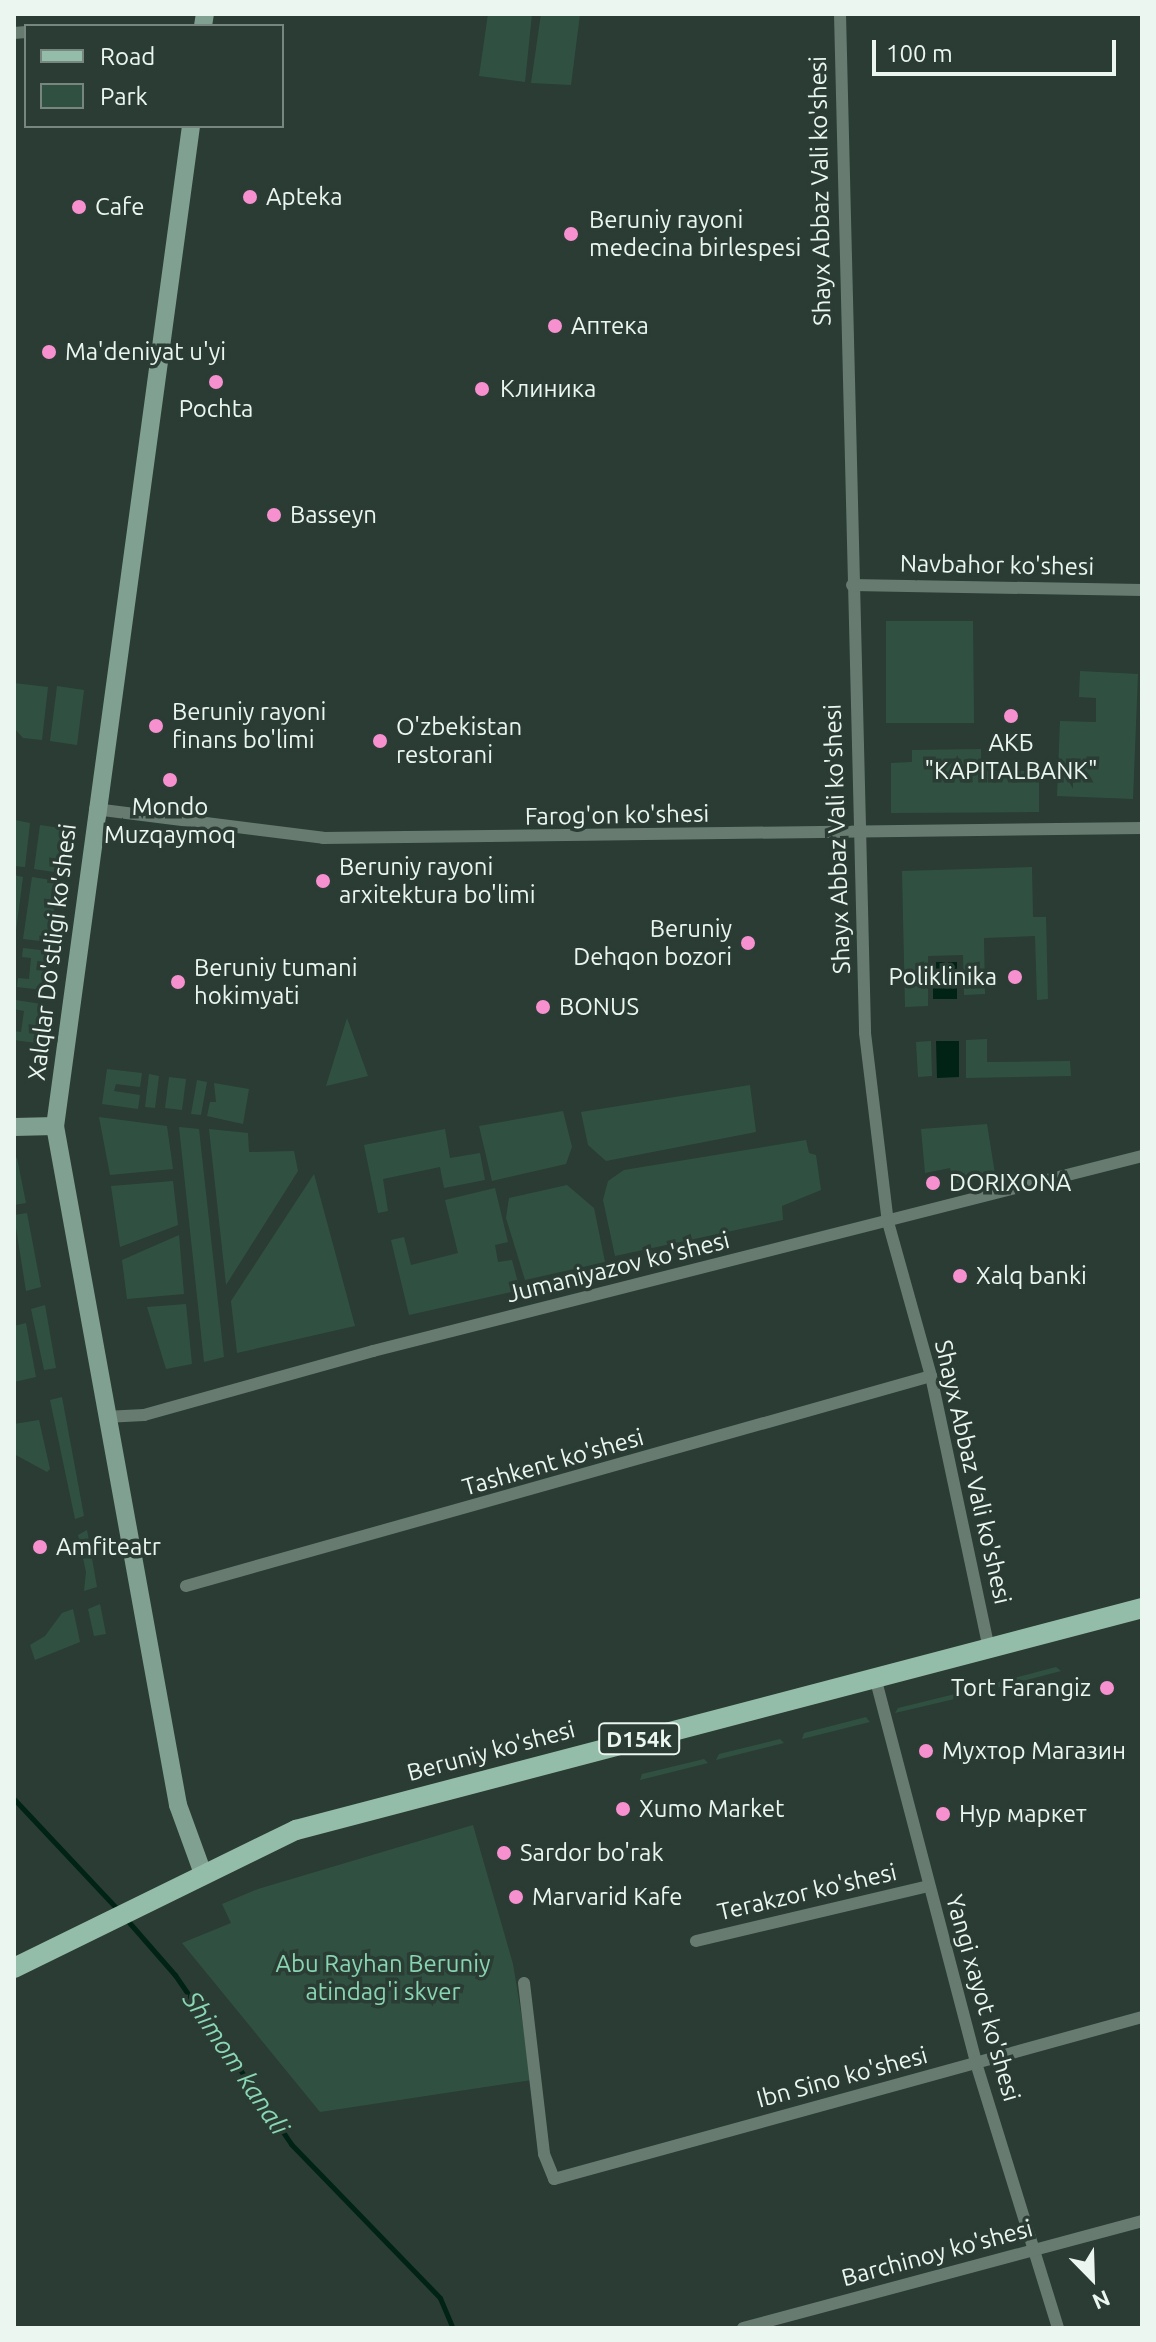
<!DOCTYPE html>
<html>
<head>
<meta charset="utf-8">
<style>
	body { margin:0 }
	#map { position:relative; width:1156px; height:2342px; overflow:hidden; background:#2a3c34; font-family:Ubuntu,sans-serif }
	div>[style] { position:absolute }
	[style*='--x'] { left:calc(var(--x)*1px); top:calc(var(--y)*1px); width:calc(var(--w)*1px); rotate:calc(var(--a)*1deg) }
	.green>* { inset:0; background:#305142 }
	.water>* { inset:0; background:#002316 }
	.stream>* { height:5px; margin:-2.5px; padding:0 2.5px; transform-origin:2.5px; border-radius:2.5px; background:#002316 }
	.street>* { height:12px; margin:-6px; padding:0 6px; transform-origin:6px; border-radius:6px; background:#677b71 }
	.secondary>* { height:18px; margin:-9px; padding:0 9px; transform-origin:9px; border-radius:9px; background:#80a091 }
	.primary>* { height:20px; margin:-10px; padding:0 10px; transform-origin:10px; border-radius:10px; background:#94bda9 }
	.dots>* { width:22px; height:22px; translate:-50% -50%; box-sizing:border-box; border:4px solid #2a3c34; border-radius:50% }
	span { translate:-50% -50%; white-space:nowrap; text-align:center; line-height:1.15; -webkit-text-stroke:7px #2a3c34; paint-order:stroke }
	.shield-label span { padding:2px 6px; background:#2a3c34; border:2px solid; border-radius:6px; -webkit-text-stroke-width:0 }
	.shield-label { font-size:22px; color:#ebf6f0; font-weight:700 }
	.street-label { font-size:24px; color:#ebf6f0 }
	.poi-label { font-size:24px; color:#ebf6f0 }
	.left { translate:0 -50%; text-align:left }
	.right { translate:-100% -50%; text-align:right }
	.park-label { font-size:24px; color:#88d5b2 }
	.water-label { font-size:26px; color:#8ad7b4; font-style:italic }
	.frame { position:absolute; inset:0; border:16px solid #ebf6f0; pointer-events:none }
	.legend { position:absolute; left:24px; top:24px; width:260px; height:104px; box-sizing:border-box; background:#2a3c34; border:2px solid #77867f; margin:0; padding:10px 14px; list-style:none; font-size:24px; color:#ebf6f0 }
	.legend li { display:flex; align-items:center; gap:16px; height:40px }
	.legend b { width:40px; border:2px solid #77867f }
	.north { position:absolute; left:1052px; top:2238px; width:80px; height:80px; -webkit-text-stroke:6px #2a3c34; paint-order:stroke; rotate:157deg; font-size:22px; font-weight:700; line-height:32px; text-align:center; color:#ebf6f0 }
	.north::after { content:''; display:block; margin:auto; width:28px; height:36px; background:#ebf6f0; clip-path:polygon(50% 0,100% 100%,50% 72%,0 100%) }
	.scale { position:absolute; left:872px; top:40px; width:244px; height:36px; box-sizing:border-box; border:4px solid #ebf6f0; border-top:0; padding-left:10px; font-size:24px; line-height:28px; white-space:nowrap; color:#ebf6f0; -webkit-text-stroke:6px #2a3c34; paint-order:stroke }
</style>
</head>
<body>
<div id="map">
	<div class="green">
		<div style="clip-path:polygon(488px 14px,532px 14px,525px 82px,479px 76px)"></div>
		<div style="clip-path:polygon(541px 14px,580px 14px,571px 85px,531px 83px)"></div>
		<div style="clip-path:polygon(886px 621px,973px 621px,974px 723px,886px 723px)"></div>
		<div style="clip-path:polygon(1080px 671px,1138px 674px,1133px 799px,1057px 796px,1060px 721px,1096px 722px,1096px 698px,1079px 697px)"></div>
		<div style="clip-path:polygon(14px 683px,48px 687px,42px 740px,23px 738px,14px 728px)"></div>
		<div style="clip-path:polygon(57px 686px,84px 690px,77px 745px,50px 741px)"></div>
		<div style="clip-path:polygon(981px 749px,981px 771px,1039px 771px,1039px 812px,891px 813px,891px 763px,912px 762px,912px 750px)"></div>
		<div style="clip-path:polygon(15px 820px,30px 823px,25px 867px,14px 866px)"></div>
		<div style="clip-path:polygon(40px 825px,67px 829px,61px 873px,34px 869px)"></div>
		<div style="clip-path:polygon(1032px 867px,1033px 917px,1046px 917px,1048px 999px,1037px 1000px,1035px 936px,984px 938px,985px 994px,964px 995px,963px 955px,928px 956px,928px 1006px,905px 1007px,902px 871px)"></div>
		<div style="clip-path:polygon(14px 875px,23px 877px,15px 938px,14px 938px)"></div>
		<div style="clip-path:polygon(32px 877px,58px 881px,49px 942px,23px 939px)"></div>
		<div style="clip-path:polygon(23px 948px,49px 951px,43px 990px,17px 987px,18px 978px,29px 979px,31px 958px,22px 957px)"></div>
		<div style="clip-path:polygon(16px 1000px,41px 1004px,36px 1043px,14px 1040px,14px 1031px,21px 1032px,24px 1011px,14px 1009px)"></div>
		<div style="clip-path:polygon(347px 1018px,368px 1076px,326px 1086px)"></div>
		<div style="clip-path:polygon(987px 1039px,987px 1062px,1070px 1061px,1071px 1076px,966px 1078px,966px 1040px)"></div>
		<div style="clip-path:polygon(931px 1041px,932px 1076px,918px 1077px,916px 1042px)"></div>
		<div style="clip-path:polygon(107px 1069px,142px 1073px,140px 1087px,116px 1084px,114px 1091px,140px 1095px,138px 1109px,102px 1104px)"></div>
		<div style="clip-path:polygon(149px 1074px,159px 1076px,155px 1108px,145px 1107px)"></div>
		<div style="clip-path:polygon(169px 1077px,186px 1079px,182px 1110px,165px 1108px)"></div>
		<div style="clip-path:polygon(197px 1080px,207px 1082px,201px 1115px,191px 1114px)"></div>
		<div style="clip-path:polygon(214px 1083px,249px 1089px,243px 1124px,207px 1116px,210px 1102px,216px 1102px)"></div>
		<div style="clip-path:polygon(750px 1085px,756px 1132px,606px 1161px,588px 1145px,581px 1112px)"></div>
		<div style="clip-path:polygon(563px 1111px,572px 1147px,566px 1164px,492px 1181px,479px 1126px)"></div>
		<div style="clip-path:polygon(99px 1117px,167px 1126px,173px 1169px,110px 1175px)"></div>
		<div style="clip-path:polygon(987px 1124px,995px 1174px,953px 1184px,950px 1168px,925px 1173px,921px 1129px)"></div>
		<div style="clip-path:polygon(179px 1127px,199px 1129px,224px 1357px,204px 1362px)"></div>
		<div style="clip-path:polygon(209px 1129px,248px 1133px,249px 1152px,294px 1151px,298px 1171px,226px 1285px)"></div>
		<div style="clip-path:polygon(445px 1129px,450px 1158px,480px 1153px,485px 1180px,444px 1188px,440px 1167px,383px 1179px,388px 1211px,378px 1213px,364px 1145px)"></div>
		<div style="clip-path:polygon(806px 1140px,809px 1153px,816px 1155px,821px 1190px,782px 1206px,783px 1220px,615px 1256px,603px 1200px,608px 1181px,624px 1170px)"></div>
		<div style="clip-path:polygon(14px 1158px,17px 1158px,26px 1203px,14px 1205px)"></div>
		<div style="clip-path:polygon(314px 1174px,355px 1326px,237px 1353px,231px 1301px)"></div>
		<div style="clip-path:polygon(173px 1181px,178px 1225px,120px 1247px,111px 1186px)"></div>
		<div style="clip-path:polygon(567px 1185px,594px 1208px,605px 1262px,525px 1280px,506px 1218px,509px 1198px)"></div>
		<div style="clip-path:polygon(495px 1188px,508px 1242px,495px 1245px,498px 1262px,512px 1260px,520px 1290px,409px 1315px,391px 1240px,404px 1237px,411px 1265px,458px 1253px,445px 1200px)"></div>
		<div style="clip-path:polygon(27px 1213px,41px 1287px,26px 1291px,14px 1215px)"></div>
		<div style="clip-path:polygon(179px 1235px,184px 1294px,127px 1299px,122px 1260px)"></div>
		<div style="clip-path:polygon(186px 1304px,192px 1364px,166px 1369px,147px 1307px)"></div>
		<div style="clip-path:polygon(45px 1305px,56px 1368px,44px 1370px,31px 1309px)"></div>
		<div style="clip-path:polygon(26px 1323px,36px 1377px,14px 1382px,14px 1326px)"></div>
		<div style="clip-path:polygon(62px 1397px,84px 1516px,75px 1519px,50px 1400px)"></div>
		<div style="clip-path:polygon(39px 1420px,50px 1469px,47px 1472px,14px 1454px,14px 1424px)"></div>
		<div style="clip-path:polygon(87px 1530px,97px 1587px,84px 1591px,86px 1572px,78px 1535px)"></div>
		<div style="clip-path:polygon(100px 1604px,106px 1634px,94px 1636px,88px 1609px)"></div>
		<div style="clip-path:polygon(73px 1609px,80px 1642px,35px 1660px,30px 1645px,45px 1636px,62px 1613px)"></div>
		<div style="clip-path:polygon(1056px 1667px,1061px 1671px,966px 1696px,969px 1690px)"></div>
		<div style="clip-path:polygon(959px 1693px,963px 1697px,895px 1713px,898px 1708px)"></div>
		<div style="clip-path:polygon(866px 1717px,870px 1722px,802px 1739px,804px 1733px)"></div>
		<div style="clip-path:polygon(780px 1739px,784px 1743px,716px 1760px,719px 1754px)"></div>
		<div style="clip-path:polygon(704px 1759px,708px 1763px,640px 1780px,642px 1774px)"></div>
		<div style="clip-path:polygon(473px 1825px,513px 1964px,532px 2080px,320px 2112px,182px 1943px,231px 1923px,222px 1904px,258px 1889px)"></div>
	</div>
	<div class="water">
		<div style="clip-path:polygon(933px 962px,957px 962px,957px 999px,933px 999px)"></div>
		<div style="clip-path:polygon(936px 1041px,959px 1041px,959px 1077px,937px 1078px)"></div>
	</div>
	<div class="stream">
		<div style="--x:14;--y:1799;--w:155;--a:46.8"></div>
		<div style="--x:127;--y:1920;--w:73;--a:48.9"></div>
		<div style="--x:175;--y:1975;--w:205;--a:55.5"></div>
		<div style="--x:291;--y:2144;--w:214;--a:45.9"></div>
		<div style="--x:440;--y:2298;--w:33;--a:67"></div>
	</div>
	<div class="street">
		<div style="--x:840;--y:14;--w:1019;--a:88.59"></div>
		<div style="--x:865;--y:1033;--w:190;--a:83.1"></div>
		<div style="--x:888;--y:1222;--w:160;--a:74.4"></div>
		<div style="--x:931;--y:1376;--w:279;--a:78"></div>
		<div style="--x:14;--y:33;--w:12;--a:-5"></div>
		<div style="--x:852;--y:585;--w:290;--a:1"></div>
		<div style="--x:95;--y:809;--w:230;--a:7.2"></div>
		<div style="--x:323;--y:838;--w:819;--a:-0.7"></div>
		<div style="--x:105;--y:1417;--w:39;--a:-3"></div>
		<div style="--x:144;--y:1415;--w:238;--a:-15.6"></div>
		<div style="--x:373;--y:1351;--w:793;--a:-14.23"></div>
		<div style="--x:186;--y:1586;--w:774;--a:-15.74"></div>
		<div style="--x:875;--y:1677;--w:399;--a:75.3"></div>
		<div style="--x:976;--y:2063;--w:277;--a:72.8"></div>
		<div style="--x:696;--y:1941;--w:239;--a:-13.3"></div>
		<div style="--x:524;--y:1983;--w:172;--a:83.3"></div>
		<div style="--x:544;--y:2154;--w:27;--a:68"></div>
		<div style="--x:554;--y:2179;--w:610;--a:-15.4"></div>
		<div style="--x:743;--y:2328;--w:413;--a:-15"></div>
	</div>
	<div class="secondary">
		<div style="--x:203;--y:26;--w:12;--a:-81"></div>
		<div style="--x:191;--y:126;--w:1009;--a:97.74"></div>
		<div style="--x:55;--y:1126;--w:690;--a:79.73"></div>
		<div style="--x:178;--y:1805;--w:70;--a:70"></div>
		<div style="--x:14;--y:1127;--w:41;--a:-1.4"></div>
	</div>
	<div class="primary">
		<div style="--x:14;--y:1968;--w:314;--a:-26.1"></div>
		<div style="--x:296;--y:1830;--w:875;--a:-14.7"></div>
	</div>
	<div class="dots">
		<div style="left:250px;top:197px;background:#f790ce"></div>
		<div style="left:79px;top:207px;background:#f790ce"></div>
		<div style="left:571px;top:234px;background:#f790ce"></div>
		<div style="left:555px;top:326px;background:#f790ce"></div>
		<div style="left:49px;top:352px;background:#f790ce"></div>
		<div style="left:216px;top:382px;background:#f790ce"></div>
		<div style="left:482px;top:389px;background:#f790ce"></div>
		<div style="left:274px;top:515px;background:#f790ce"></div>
		<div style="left:1011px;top:716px;background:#f790ce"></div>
		<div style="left:156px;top:726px;background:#f790ce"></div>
		<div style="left:380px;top:741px;background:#f790ce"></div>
		<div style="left:170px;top:780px;background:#f790ce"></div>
		<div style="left:323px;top:881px;background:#f790ce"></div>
		<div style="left:748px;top:943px;background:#f790ce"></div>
		<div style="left:1015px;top:977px;background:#f790ce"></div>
		<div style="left:178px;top:982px;background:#f790ce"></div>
		<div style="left:543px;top:1007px;background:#f790ce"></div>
		<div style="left:933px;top:1183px;background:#f790ce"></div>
		<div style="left:960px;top:1276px;background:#f790ce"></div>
		<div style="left:40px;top:1547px;background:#f790ce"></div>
		<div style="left:1107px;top:1688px;background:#f790ce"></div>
		<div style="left:926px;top:1751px;background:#f790ce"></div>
		<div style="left:623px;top:1809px;background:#f790ce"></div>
		<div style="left:943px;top:1814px;background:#f790ce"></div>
		<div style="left:504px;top:1853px;background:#f790ce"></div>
		<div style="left:516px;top:1897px;background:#f790ce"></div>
	</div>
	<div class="shield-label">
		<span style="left:639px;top:1739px">D154k</span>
	</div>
	<div class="street-label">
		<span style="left:820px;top:191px;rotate:-91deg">Shayx Abbaz Vali ko'shesi</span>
		<span style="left:997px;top:565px;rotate:1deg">Navbahor ko'shesi</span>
		<span style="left:617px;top:815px;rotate:-1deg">Farog'on ko'shesi</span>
		<span style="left:837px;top:839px;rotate:-92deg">Shayx Abbaz Vali ko'shesi</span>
		<span style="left:52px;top:952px;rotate:-83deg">Xalqlar Do'stligi ko'shesi</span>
		<span style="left:618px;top:1267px;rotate:-14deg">Jumaniyazov ko'shesi</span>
		<span style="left:553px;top:1462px;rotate:-16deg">Tashkent ko'shesi</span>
		<span style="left:973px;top:1472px;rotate:77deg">Shayx Abbaz Vali ko'shesi</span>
		<span style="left:491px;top:1751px;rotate:-15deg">Beruniy ko'shesi</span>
		<span style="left:807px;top:1892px;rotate:-13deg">Terakzor ko'shesi</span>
		<span style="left:983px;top:1998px;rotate:74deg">Yangi xayot ko'shesi</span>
		<span style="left:842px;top:2077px;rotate:-15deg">Ibn Sino ko'shesi</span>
		<span style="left:937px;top:2253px;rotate:-15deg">Barchinoy ko'shesi</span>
	</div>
	<div class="poi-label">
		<span class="left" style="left:266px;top:197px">Apteka</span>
		<span class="left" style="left:95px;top:207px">Cafe</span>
		<span class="left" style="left:589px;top:234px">Beruniy rayoni<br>medecina birlespesi</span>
		<span class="left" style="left:571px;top:326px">Аптека</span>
		<span class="left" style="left:65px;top:352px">Ma'deniyat u'yi</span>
		<span class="left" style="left:500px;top:389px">Клиника</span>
		<span style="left:216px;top:409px">Pochta</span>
		<span class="left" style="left:290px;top:515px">Basseyn</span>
		<span class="left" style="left:172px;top:726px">Beruniy rayoni<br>finans bo'limi</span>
		<span class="left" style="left:396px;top:741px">O'zbekistan<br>restorani</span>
		<span style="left:1011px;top:757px">АКБ<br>"KAPITALBANK"</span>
		<span style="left:170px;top:821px">Mondo<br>Muzqaymoq</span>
		<span class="left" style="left:339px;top:881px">Beruniy rayoni<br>arxitektura bo'limi</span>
		<span class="right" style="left:732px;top:943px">Beruniy<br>Dehqon bozori</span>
		<span class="left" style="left:194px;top:982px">Beruniy tumani<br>hokimyati</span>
		<span class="right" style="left:997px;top:977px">Poliklinika</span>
		<span class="left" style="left:559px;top:1007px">BONUS</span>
		<span class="left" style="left:949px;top:1183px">DORIXONA</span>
		<span class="left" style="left:976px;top:1276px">Xalq banki</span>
		<span class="left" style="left:56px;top:1547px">Amfiteatr</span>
		<span class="right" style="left:1091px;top:1688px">Tort Farangiz</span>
		<span class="left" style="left:942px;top:1751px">Мухтор Магазин</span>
		<span class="left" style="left:639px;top:1809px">Xumo Market</span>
		<span class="left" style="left:959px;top:1814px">Нур маркет</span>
		<span class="left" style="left:520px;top:1853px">Sardor bo'rak</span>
		<span class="left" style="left:532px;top:1897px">Marvarid Kafe</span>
	</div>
	<div class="park-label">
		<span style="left:383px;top:1978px">Abu Rayhan Beruniy<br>atindag'i skver</span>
	</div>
	<div class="water-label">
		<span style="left:236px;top:2063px;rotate:56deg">Shimom kanali</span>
	</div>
	<div class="frame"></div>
	<ul class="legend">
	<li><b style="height:10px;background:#94bda9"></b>Road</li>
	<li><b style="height:22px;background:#305142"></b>Park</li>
	</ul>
	<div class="north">N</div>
	<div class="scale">100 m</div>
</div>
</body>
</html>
